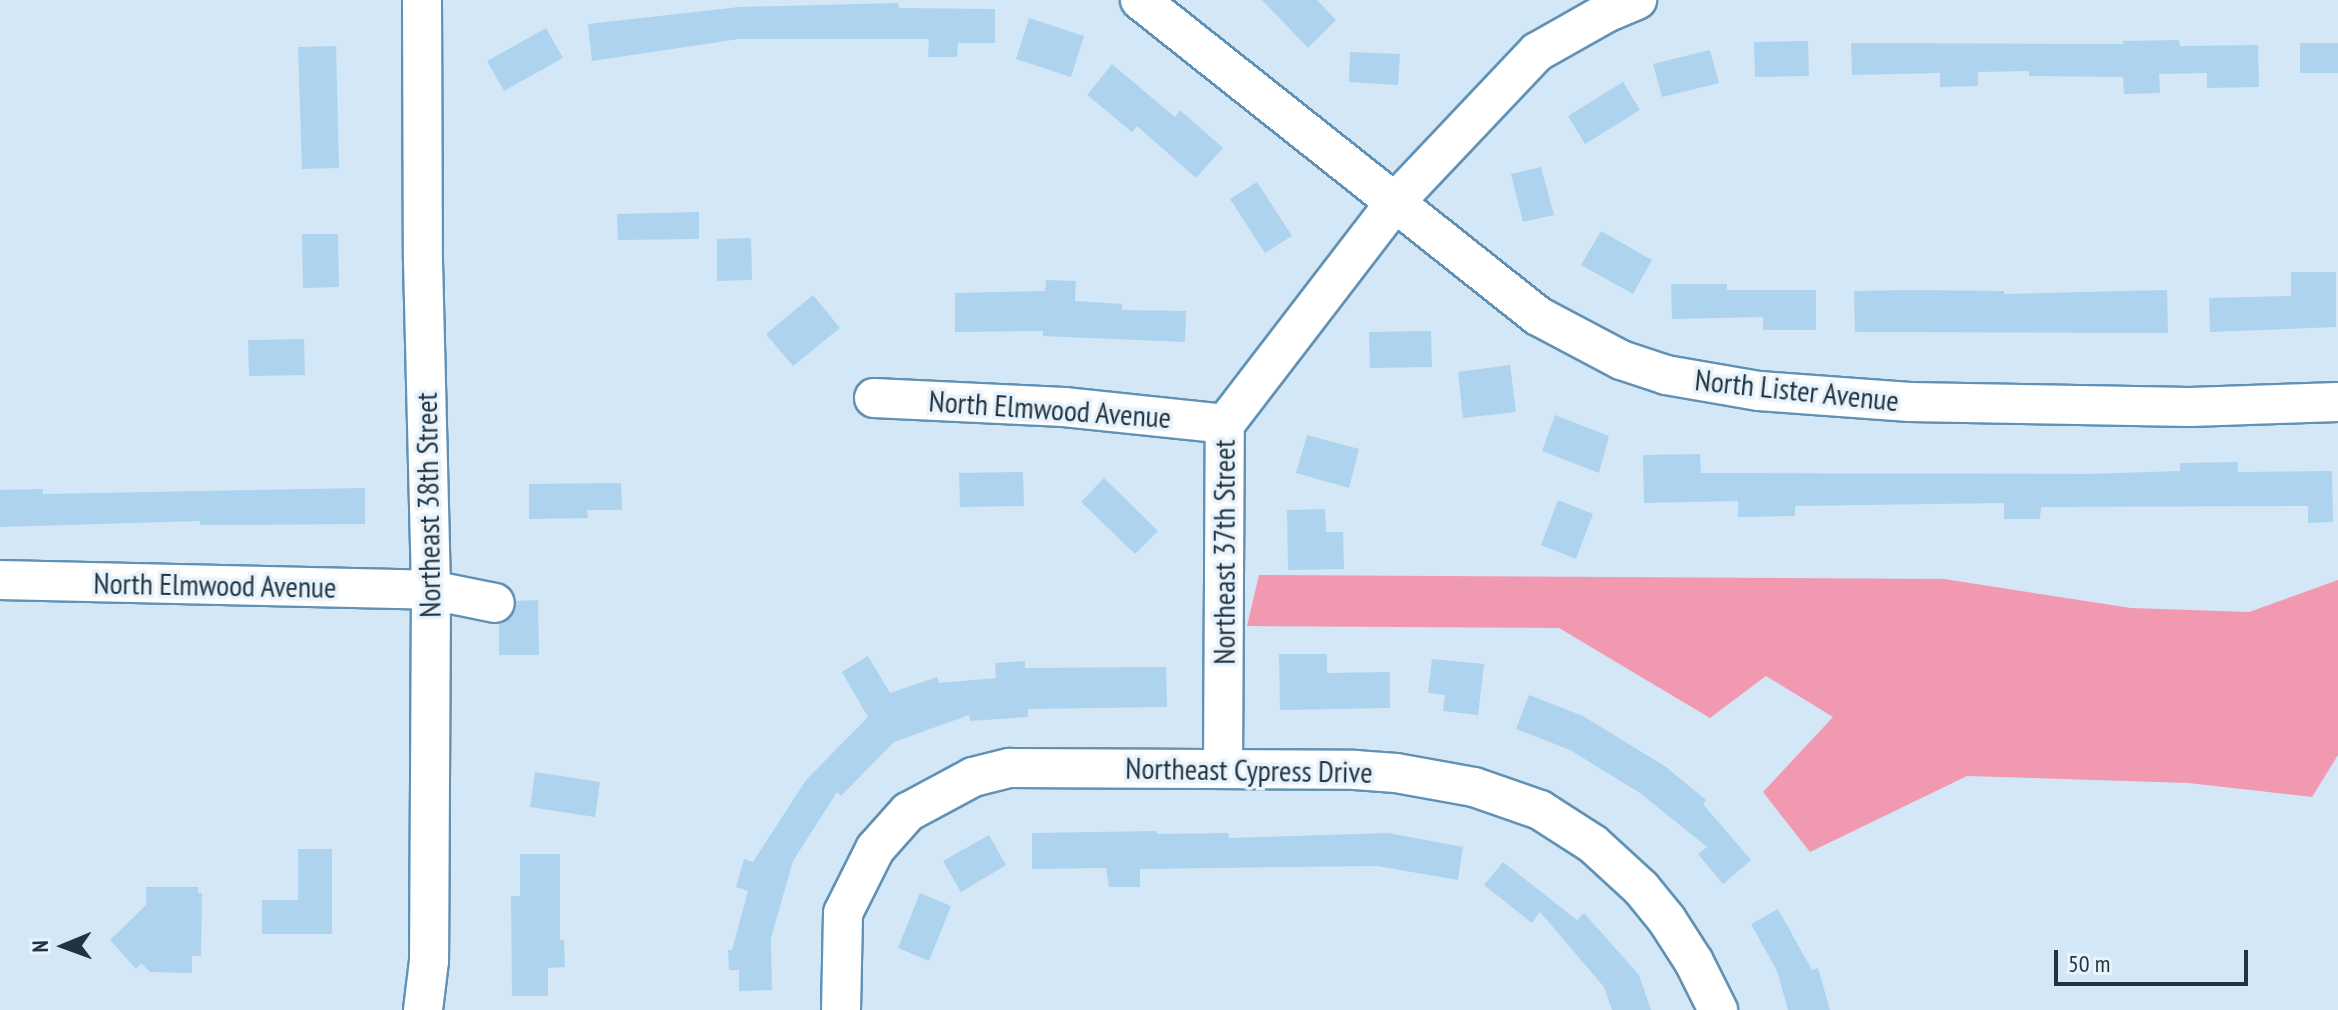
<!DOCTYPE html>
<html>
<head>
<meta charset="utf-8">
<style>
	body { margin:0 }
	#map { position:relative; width:2338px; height:1010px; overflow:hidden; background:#d3e7f7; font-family:"PT Sans Narrow",sans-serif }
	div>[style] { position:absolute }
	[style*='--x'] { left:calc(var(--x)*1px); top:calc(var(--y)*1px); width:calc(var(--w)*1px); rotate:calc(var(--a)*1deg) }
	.green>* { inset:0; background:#f299b2 }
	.building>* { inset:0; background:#aed3ef }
	.roads { filter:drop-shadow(2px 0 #6192b6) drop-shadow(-2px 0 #6192b6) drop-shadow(0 2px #6192b6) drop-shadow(0 -2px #6192b6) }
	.minor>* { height:38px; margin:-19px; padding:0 19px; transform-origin:19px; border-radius:19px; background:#fff }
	span { translate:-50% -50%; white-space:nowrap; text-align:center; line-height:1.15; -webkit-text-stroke:7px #e9f3fb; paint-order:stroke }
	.street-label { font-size:30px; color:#1f3342 }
	.north { position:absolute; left:24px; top:906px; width:80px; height:80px; -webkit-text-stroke:6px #e9f3fb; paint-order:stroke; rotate:269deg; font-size:22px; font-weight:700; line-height:32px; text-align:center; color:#1f3342 }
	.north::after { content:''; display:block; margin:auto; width:28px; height:36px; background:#1f3342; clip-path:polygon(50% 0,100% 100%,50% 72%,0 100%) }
	.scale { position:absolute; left:2054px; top:950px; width:194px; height:36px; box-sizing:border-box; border:4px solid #1f3342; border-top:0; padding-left:10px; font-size:24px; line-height:28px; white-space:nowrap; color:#1f3342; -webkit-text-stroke:6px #e9f3fb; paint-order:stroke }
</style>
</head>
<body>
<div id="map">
	<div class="green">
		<div style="clip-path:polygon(1259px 575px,1944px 579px,2131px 608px,2249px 612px,2338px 580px,2338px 755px,2312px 797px,2188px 783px,1967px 776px,1810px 852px,1763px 792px,1833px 717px,1766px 676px,1710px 718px,1559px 628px,1247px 626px)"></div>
	</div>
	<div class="building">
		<div style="clip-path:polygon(1262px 0,1317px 0,1336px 20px,1308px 48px)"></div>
		<div style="clip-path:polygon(898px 3px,899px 8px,995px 9px,995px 43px,958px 43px,957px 57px,928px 57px,929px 39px,739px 39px,592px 61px,588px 24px,739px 7px)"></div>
		<div style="clip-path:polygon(1029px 18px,1084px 36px,1071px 77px,1016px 59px)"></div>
		<div style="clip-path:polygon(546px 28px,563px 58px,504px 91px,487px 61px)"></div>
		<div style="clip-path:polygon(2179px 40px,2180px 46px,2258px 45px,2259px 87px,2207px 88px,2207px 73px,2159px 74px,2160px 93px,2124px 94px,2123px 77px,2029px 76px,2029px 71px,1978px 72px,1978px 86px,1940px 87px,1940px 73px,1852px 75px,1851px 43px,2123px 44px,2123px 41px)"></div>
		<div style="clip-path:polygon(1808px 41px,1809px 76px,1755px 77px,1754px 42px)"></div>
		<div style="clip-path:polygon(2300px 43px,2338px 43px,2338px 73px,2300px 73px)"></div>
		<div style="clip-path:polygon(336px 46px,339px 168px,302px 169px,298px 47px)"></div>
		<div style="clip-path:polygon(1710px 50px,1719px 83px,1662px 97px,1653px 64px)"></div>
		<div style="clip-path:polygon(1350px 52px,1400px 54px,1398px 85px,1349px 82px)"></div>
		<div style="clip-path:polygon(1112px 64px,1175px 117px,1180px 110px,1223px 148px,1196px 178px,1137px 126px,1132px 132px,1087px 95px)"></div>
		<div style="clip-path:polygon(1623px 82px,1640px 110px,1585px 144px,1568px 116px)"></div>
		<div style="clip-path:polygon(1541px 167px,1554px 215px,1523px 222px,1511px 174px)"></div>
		<div style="clip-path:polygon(1257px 182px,1292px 236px,1265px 253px,1230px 199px)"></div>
		<div style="clip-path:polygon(699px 212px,699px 239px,618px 240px,617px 214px)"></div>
		<div style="clip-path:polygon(1601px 231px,1652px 260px,1633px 294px,1581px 265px)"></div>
		<div style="clip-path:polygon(302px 234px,338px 234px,339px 287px,303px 288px)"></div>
		<div style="clip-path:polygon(751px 238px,752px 280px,717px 281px,717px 239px)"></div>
		<div style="clip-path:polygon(2291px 272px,2336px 272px,2336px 327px,2210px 332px,2209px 298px,2291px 296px)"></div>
		<div style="clip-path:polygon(1046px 280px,1076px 281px,1075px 301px,1122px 304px,1122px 310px,1186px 311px,1185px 342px,1043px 336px,1043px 331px,955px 332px,955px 293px,1045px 291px)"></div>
		<div style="clip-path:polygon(1671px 284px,1727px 284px,1727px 290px,1816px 290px,1816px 330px,1763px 330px,1763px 317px,1672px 319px)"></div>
		<div style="clip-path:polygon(1912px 290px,2004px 291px,2004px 294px,2167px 290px,2168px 333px,1855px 332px,1854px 291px)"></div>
		<div style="clip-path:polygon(813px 295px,840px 328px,793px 366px,766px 334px)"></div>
		<div style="clip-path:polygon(1431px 331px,1432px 367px,1370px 368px,1369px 332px)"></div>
		<div style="clip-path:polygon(304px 339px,305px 375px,249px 376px,248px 340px)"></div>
		<div style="clip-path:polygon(1510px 365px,1516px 412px,1463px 418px,1458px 372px)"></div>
		<div style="clip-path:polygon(1555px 415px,1609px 436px,1599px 473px,1542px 451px)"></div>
		<div style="clip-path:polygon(1307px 435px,1359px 449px,1349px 488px,1296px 473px)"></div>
		<div style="clip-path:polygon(1700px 454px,1701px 473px,2087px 474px,2180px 471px,2180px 463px,2238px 462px,2238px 472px,2332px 471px,2333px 522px,2308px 523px,2308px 506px,2041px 507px,2040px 519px,2004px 519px,2004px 503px,1795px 506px,1795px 516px,1738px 517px,1738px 501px,1644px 503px,1643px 455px)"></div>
		<div style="clip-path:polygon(1023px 472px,1024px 506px,960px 507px,959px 473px)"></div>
		<div style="clip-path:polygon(1104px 478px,1158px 531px,1135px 554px,1081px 502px)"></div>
		<div style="clip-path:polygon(621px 483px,622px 510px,587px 510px,588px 518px,529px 519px,529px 484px)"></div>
		<div style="clip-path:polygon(365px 488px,365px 524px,200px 525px,200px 521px,0 527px,0 490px,43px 489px,43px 494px)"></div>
		<div style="clip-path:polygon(1558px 500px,1593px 514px,1576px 559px,1541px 545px)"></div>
		<div style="clip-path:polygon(1325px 509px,1326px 532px,1343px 532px,1344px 569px,1288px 570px,1287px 510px)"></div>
		<div style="clip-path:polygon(538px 600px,539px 655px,499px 655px,499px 624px,512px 617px,516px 601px)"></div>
		<div style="clip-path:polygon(1279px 654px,1327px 654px,1327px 673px,1390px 672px,1390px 708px,1280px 710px)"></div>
		<div style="clip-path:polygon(868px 656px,890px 693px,937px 677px,939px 683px,996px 678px,995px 663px,1025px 661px,1025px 668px,1166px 667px,1167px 707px,1028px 709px,1028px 717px,970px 721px,969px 715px,894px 742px,841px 796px,837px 792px,793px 861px,771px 938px,772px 990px,739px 991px,739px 970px,729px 970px,728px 950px,732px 950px,748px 891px,736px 887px,744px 859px,753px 862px,806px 780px,868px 717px,842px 672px)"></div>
		<div style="clip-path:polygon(1432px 659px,1484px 664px,1478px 715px,1443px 711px,1445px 695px,1428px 693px)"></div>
		<div style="clip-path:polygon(1529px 695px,1583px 716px,1666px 767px,1706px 800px,1703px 804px,1751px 860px,1723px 884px,1698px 854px,1707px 847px,1640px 793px,1570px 750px,1516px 729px)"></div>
		<div style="clip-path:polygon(535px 772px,600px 782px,595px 817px,530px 807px)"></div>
		<div style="clip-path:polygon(1157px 831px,1157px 834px,1228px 833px,1229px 838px,1388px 833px,1463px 847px,1458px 880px,1377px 866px,1140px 869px,1140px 887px,1109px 887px,1106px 868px,1032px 869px,1032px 833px)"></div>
		<div style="clip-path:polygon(989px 835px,1006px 865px,961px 892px,943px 861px)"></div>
		<div style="clip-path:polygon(298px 849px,332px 849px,332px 934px,262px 934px,262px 900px,298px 900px)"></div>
		<div style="clip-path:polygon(520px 854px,560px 854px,560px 940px,564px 940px,565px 967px,548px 968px,548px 996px,512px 996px,511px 896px,520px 896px)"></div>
		<div style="clip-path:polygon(1503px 862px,1577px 920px,1584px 913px,1639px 975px,1651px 1010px,1612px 1010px,1604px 987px,1540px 912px,1532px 923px,1484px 885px)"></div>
		<div style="clip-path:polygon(146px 887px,198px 887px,198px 893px,202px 893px,201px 956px,192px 956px,192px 973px,150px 972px,141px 963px,136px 969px,110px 940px,146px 905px)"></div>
		<div style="clip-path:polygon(920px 893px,951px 906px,929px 961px,898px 948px)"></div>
		<div style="clip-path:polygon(1778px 909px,1812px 970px,1818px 968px,1830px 1010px,1788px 1010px,1777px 971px,1751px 924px)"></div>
	</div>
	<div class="roads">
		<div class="minor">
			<div style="--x:422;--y:0;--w:261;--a:89.8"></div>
			<div style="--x:423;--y:261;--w:329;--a:88.6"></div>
			<div style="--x:431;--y:590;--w:371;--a:90.3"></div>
			<div style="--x:429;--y:961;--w:49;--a:97"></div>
			<div style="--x:1140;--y:0;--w:508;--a:38.45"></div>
			<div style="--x:1538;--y:316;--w:94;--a:27.9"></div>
			<div style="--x:1621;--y:360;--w:47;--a:18.4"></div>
			<div style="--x:1666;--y:375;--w:94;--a:9.8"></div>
			<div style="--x:1759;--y:391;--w:151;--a:4.2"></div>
			<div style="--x:1910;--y:402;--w:280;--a:1"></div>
			<div style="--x:2190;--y:407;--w:148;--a:-1.9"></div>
			<div style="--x:874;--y:398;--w:190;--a:2.7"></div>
			<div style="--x:1064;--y:407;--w:162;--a:6"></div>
			<div style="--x:0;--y:580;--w:431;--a:1.3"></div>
			<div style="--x:431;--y:590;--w:65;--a:11.5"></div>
			<div style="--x:1223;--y:769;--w:345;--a:-89.7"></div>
			<div style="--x:1225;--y:424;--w:281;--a:-52.5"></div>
			<div style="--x:1396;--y:201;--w:205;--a:-46.6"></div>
			<div style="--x:1537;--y:52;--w:79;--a:-29.5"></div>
			<div style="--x:1606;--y:13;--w:34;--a:-23"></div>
			<div style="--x:841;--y:1010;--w:97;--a:-88.8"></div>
			<div style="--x:843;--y:913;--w:72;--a:-63.4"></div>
			<div style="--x:875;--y:849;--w:50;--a:-48.3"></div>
			<div style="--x:908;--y:812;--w:74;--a:-28.3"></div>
			<div style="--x:973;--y:777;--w:38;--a:-14"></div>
			<div style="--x:1010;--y:768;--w:345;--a:0.3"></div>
			<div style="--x:1355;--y:770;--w:41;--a:4.2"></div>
			<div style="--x:1396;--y:773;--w:79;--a:10.2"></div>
			<div style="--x:1474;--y:787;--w:70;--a:19.2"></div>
			<div style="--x:1540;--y:810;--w:63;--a:32.7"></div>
			<div style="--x:1593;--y:844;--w:65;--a:42.5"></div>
			<div style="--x:1641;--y:888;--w:41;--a:50.9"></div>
			<div style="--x:1667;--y:920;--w:50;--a:57.3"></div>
			<div style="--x:1694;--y:962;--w:54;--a:63.4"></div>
		</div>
	</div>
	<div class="street-label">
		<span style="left:1797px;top:390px;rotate:6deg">North Lister Avenue</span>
		<span style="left:1050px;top:409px;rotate:4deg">North Elmwood Avenue</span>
		<span style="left:428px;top:505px;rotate:-91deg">Northeast 38th Street</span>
		<span style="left:1224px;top:552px;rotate:-90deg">Northeast 37th Street</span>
		<span style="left:215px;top:585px;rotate:1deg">North Elmwood Avenue</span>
		<span style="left:1249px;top:770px;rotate:1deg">Northeast Cypress Drive</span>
	</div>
	<div class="north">N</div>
	<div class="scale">50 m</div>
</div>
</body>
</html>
